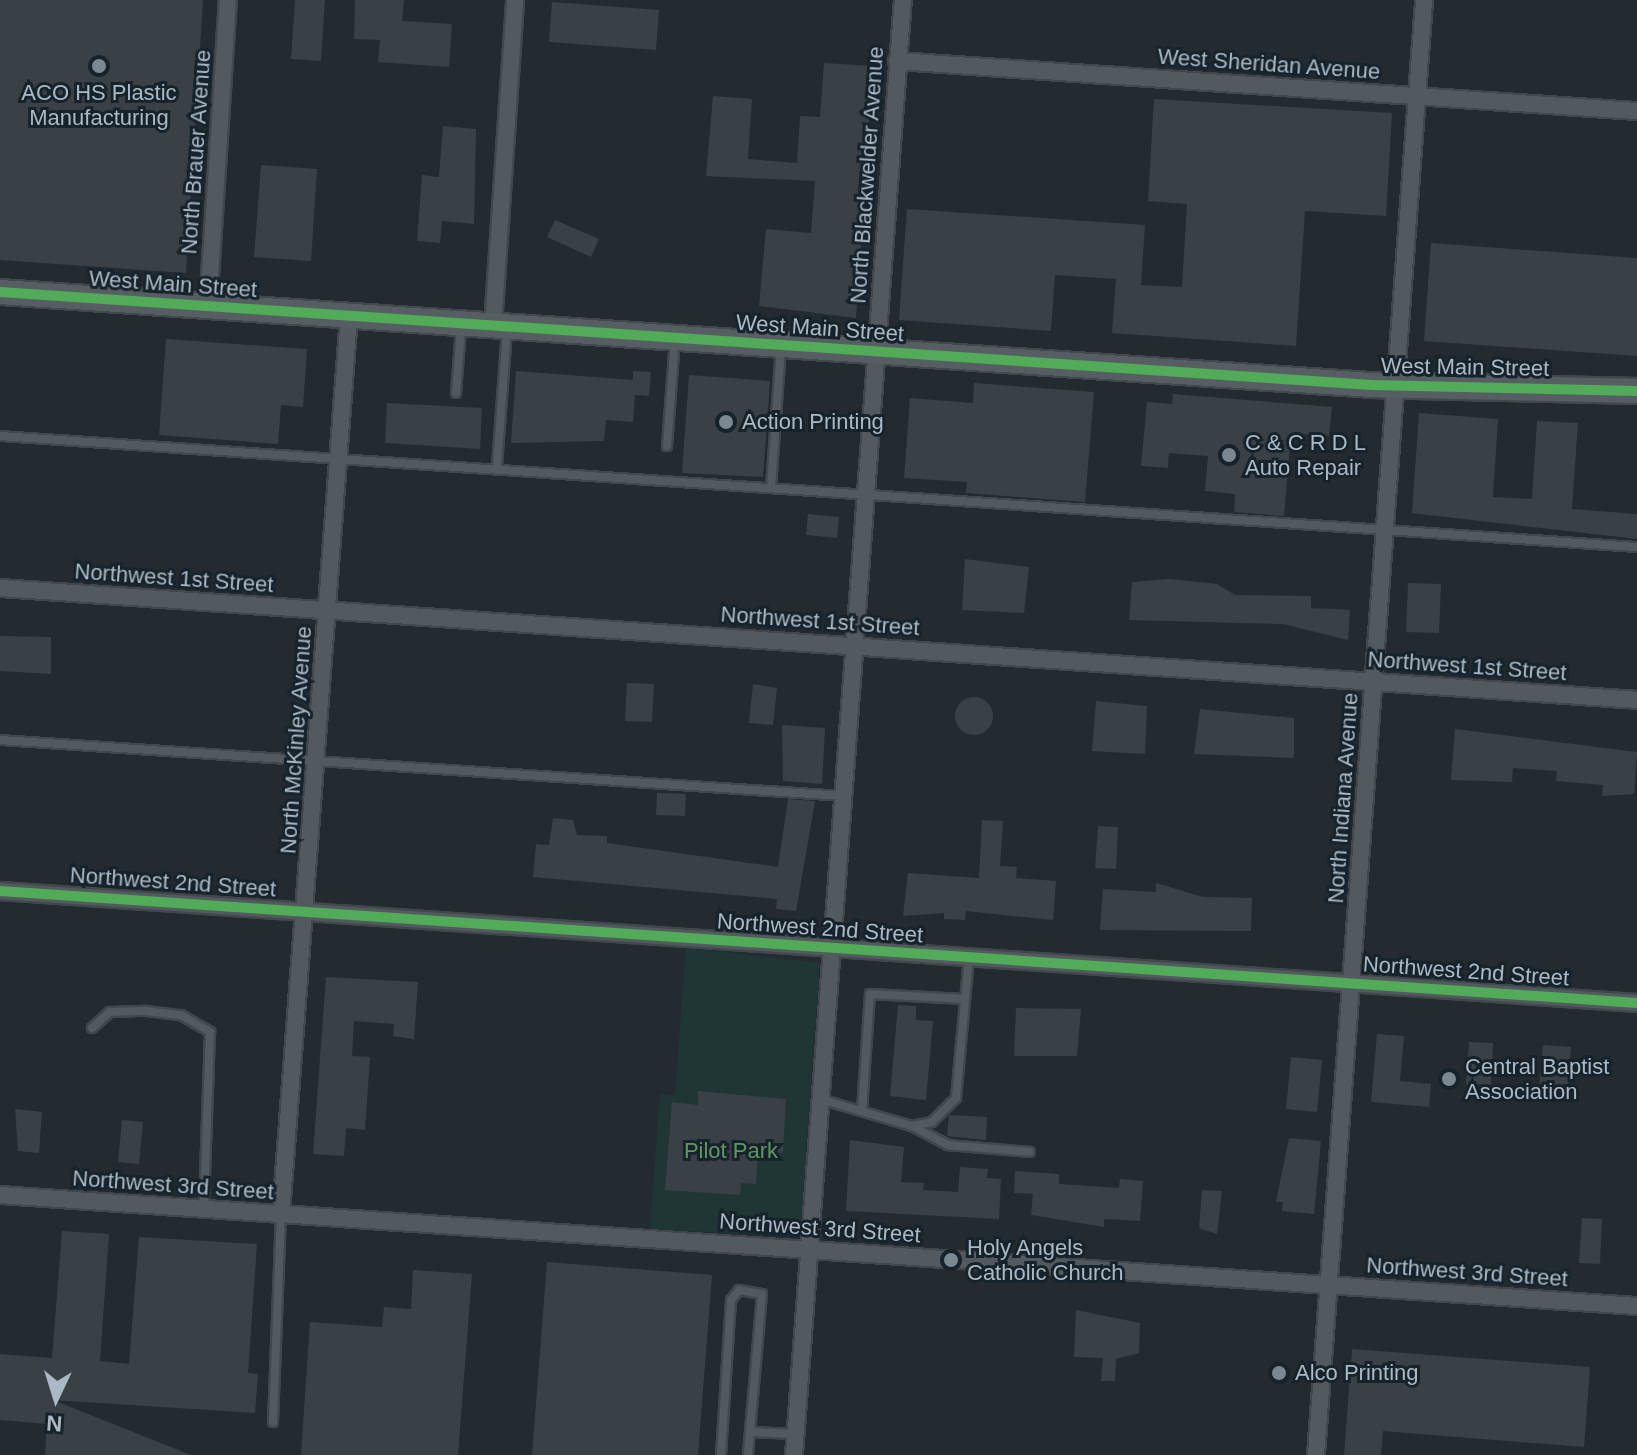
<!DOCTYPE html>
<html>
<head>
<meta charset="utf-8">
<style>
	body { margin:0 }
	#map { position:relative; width:1637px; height:1455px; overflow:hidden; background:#232b31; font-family:Helvetica,sans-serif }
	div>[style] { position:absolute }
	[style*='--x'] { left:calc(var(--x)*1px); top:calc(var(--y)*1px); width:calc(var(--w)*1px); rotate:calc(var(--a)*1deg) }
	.green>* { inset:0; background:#203635 }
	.building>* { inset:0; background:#3a4146 }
	.round { border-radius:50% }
	.roads { filter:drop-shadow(2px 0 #41474c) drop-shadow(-2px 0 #41474c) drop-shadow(0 2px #41474c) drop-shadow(0 -2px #41474c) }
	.lane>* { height:8px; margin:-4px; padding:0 4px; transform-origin:4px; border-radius:4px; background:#525a60 }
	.street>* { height:16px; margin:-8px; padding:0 8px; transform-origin:8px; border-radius:8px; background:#525a60 }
	.secondary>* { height:24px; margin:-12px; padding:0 12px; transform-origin:12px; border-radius:12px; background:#565e64 }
	.cycleway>* { height:10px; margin:-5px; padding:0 5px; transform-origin:5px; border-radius:5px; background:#51ab58 }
	.dots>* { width:22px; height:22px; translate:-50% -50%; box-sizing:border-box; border:4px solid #17232b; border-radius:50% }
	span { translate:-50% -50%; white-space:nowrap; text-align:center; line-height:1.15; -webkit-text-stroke:6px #17232b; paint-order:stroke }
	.street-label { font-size:22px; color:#aab9c5 }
	.poi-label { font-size:22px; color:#aab9c5 }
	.left { translate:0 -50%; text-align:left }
	.park-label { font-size:22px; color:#619664 }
	.north { position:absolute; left:16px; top:1359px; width:80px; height:80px; -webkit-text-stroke:6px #17232b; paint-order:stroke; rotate:184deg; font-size:22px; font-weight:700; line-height:32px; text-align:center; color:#aab9c5 }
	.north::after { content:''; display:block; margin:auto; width:28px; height:36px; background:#aab9c5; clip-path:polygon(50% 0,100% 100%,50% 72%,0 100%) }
</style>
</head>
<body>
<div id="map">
	<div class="green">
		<div style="clip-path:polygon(686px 948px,820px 963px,801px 1223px,790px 1236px,650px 1229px,660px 1094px,675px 1095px)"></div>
	</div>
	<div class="building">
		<div style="clip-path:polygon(0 0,203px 0,186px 273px,0 260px)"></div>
		<div style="clip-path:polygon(295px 0,325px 0,321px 61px,291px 59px)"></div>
		<div style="clip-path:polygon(355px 0,404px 0,402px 21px,452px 24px,449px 67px,378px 62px,380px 40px,354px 39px)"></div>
		<div style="clip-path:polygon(552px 2px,659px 10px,656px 50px,549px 42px)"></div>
		<div style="clip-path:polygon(824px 63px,873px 66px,856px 318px,759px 306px,766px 229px,811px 233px,815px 181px,706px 176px,713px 96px,752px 99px,748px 159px,797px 163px,800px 116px,820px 117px)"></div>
		<div style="clip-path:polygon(1154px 99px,1392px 113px,1386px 216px,1305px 211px,1296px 346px,1112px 333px,1116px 279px,1055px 275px,1051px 331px,899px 320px,907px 209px,1145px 225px,1141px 285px,1182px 287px,1187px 204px,1148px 201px)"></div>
		<div style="clip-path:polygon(443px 126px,476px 129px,474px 224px,442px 221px,440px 243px,417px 241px,422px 175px,439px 177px)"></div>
		<div style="clip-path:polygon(261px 165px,317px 169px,311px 261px,254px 257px)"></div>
		<div style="clip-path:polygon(555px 220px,599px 239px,591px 257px,547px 237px)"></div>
		<div style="clip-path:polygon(1431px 243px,1637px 258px,1637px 356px,1424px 341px)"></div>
		<div style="clip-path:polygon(166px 339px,307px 349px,303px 407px,281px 405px,278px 444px,159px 435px)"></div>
		<div style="clip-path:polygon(516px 371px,633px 380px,633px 371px,651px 372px,649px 396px,635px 395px,633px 422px,606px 420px,604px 441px,511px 443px)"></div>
		<div style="clip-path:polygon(689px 375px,770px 381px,763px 477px,682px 473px)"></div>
		<div style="clip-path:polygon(974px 383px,1094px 392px,1085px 502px,966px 493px,967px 482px,904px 478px,910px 398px,973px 403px)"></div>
		<div style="clip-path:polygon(1173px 394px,1332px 407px,1329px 436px,1291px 433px,1284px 516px,1234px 512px,1235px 494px,1205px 491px,1208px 456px,1169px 453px,1168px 468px,1141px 466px,1147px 402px,1172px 404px)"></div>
		<div style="clip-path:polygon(387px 403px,482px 408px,480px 449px,385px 443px)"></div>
		<div style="clip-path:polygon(1419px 413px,1498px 419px,1493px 497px,1532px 499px,1537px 421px,1578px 423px,1572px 509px,1637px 514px,1637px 539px,1412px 513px)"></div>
		<div style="clip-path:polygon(808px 514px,839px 517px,837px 538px,806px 535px)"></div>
		<div style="clip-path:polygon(965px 559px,1029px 567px,1024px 613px,962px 610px)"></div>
		<div style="clip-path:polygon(1170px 579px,1217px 584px,1235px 595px,1311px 596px,1311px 608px,1350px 610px,1348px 640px,1283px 624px,1129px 620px,1132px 582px)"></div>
		<div style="clip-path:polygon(1408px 583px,1441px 584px,1439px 633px,1406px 632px)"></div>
		<div style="clip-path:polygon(0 636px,51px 637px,51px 674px,0 671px)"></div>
		<div style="clip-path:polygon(627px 683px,654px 684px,652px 722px,625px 721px)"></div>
		<div style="clip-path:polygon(753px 684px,777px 688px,773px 725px,749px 723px)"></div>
		<div class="round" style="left:955px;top:697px;width:38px;height:38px"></div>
		<div style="clip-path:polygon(1096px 701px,1147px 706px,1145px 754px,1092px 751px)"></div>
		<div style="clip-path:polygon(1200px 709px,1294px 718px,1294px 758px,1194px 754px)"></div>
		<div style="clip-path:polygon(782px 725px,825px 728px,822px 784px,783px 781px)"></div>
		<div style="clip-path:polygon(1455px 729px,1637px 752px,1634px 794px,1602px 796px,1603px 785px,1556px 781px,1557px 771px,1513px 768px,1512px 782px,1451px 780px)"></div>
		<div style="clip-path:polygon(657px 793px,686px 794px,685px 816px,656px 815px)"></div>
		<div style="clip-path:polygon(788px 799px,815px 801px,796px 911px,776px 909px,777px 899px,533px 877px,536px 844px,549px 845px,553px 818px,573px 820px,577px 835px,607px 836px,607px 843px,778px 867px)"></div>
		<div style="clip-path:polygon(982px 820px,1003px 821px,1000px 866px,1017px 867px,1016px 878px,1056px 881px,1053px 920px,966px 911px,965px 920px,944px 919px,944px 913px,903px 916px,908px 873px,979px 878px)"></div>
		<div style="clip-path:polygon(1098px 826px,1118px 827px,1116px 869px,1095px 868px)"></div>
		<div style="clip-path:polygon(1156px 883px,1203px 897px,1252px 898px,1251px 931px,1100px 930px,1103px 889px,1156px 892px)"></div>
		<div style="clip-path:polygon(326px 977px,418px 982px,414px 1039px,393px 1036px,394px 1024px,354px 1021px,352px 1056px,370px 1057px,365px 1130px,346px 1128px,344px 1156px,313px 1154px)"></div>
		<div style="clip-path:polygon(898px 1005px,916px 1006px,916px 1020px,933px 1021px,926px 1100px,890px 1096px)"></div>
		<div style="clip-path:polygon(1016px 1008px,1081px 1009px,1077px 1056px,1014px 1056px)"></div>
		<div style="clip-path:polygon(1377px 1034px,1404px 1036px,1400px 1081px,1431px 1084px,1429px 1107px,1371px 1102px)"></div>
		<div style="clip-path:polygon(1469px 1042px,1493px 1043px,1491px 1085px,1466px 1084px)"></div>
		<div style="clip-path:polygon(1543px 1045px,1571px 1047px,1567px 1091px,1539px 1088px)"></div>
		<div style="clip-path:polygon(1291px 1057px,1322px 1060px,1317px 1112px,1286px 1109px)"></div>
		<div style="clip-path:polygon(698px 1091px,786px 1099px,783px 1153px,758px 1151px,756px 1184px,741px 1183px,740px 1195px,665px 1190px,672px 1102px,698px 1105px)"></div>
		<div style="clip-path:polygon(15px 1109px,42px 1112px,39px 1153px,18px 1151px)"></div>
		<div style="clip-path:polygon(949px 1115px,987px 1117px,986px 1140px,947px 1136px)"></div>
		<div style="clip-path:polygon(122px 1120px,143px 1122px,139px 1164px,118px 1162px)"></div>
		<div style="clip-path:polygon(1289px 1138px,1321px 1141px,1314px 1214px,1282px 1211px,1283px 1202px,1276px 1202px)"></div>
		<div style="clip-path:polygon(850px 1140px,904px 1147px,901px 1182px,924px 1183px,923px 1190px,958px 1192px,960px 1167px,988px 1169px,987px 1178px,1001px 1179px,999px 1219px,846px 1211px)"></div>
		<div style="clip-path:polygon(1015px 1171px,1059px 1174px,1059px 1184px,1119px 1188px,1120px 1179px,1143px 1181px,1140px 1221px,1104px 1219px,1104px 1227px,1031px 1215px,1033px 1194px,1014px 1193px)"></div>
		<div style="clip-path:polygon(1202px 1190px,1222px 1191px,1217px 1234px,1199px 1228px)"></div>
		<div style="clip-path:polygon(1582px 1218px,1602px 1219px,1600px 1264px,1579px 1263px)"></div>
		<div style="clip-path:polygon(62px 1231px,109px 1234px,100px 1361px,129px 1364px,139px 1237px,257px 1244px,248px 1373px,258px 1374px,255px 1413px,53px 1400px,191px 1455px,45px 1455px,47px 1424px,0 1420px,0 1354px,52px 1358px)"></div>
		<div style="clip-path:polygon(547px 1262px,712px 1275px,698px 1455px,532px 1455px)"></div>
		<div style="clip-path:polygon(413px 1270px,472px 1274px,458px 1455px,301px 1455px,310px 1322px,382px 1327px,384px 1307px,411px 1309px)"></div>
		<div style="clip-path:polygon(1076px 1310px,1140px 1323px,1139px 1353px,1116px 1359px,1115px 1381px,1101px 1381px,1103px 1358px,1074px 1357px)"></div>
		<div style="clip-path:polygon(1352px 1349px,1590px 1367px,1584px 1447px,1383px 1431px,1381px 1455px,1344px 1455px)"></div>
	</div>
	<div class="roads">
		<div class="lane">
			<div style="--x:456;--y:393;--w:65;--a:-85.6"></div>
			<div style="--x:0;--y:436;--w:1641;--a:3.88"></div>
			<div style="--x:667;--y:446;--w:107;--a:-85.7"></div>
			<div style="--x:497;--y:466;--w:135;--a:-85.8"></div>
			<div style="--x:771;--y:487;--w:141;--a:-85.9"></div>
			<div style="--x:0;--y:740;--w:845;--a:3.8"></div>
			<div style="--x:92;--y:1028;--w:24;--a:-42"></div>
			<div style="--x:110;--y:1012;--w:36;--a:-2"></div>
			<div style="--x:146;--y:1011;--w:35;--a:7"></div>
			<div style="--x:181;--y:1015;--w:34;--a:30"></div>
			<div style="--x:210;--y:1032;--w:176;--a:92"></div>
			<div style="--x:820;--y:1099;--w:96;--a:16.4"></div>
			<div style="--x:912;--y:1126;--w:20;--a:-11"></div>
			<div style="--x:932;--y:1122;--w:34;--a:-45"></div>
			<div style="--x:956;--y:1098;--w:141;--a:-84.7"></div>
			<div style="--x:862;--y:1111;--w:117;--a:-86.1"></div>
			<div style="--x:870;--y:994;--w:95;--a:3"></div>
			<div style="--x:912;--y:1126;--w:41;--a:27.8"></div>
			<div style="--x:948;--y:1145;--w:82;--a:4.9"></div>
			<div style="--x:273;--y:1422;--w:208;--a:-87.8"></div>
			<div style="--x:750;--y:1432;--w:45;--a:2.5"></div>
			<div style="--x:721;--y:1455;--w:155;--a:-86.3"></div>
			<div style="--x:731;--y:1300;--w:13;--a:-51"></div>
			<div style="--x:739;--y:1290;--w:23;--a:10"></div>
			<div style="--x:762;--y:1294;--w:162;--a:95"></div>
		</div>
		<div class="street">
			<div style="--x:897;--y:61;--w:742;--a:3.87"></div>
			<div style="--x:208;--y:307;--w:308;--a:-86.3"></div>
			<div style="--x:493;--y:325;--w:326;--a:-86.1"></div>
			<div style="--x:0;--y:588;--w:1641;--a:3.91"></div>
			<div style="--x:0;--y:891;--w:1641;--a:3.91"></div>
			<div style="--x:0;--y:1195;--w:1641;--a:3.88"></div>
			<div style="--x:281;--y:1214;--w:901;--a:-85.67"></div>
			<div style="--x:794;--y:1455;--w:1459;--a:-85.72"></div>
			<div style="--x:1316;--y:1455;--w:1459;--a:-85.75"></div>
		</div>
		<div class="secondary">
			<div style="--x:0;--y:292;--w:1375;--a:3.88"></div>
			<div style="--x:1372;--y:385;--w:265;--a:1.3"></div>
		</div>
	</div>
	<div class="cycleway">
		<div style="--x:0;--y:292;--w:1375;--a:3.88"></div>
		<div style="--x:1372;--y:385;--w:265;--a:1.3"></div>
		<div style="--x:0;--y:891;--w:1641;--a:3.91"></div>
	</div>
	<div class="dots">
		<div style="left:99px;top:66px;background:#7b8791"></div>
		<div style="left:726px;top:422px;background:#7b8791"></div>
		<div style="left:1229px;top:455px;background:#7b8791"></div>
		<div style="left:1449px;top:1079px;background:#7b8791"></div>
		<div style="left:951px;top:1260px;background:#7b8791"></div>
		<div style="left:1279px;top:1373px;background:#7b8791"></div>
	</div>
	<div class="street-label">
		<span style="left:1269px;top:64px;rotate:4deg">West Sheridan Avenue</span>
		<span style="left:196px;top:152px;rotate:-86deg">North Brauer Avenue</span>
		<span style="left:867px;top:175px;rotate:-86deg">North Blackwelder Avenue</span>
		<span style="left:173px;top:284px;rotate:4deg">West Main Street</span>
		<span style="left:820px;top:328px;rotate:4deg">West Main Street</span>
		<span style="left:1465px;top:367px;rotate:1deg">West Main Street</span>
		<span style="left:174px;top:578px;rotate:4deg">Northwest 1st Street</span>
		<span style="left:820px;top:621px;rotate:4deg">Northwest 1st Street</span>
		<span style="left:1467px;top:666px;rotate:4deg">Northwest 1st Street</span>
		<span style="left:296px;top:740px;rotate:-86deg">North McKinley Avenue</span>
		<span style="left:1343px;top:798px;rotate:-86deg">North Indiana Avenue</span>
		<span style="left:173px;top:882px;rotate:4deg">Northwest 2nd Street</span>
		<span style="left:820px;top:928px;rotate:4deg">Northwest 2nd Street</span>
		<span style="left:1466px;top:971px;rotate:4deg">Northwest 2nd Street</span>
		<span style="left:173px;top:1185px;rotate:4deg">Northwest 3rd Street</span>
		<span style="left:820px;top:1228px;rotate:4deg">Northwest 3rd Street</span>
		<span style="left:1467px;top:1272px;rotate:4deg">Northwest 3rd Street</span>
	</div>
	<div class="poi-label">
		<span style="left:99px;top:105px">ACO HS Plastic<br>Manufacturing</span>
		<span class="left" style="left:742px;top:422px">Action Printing</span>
		<span class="left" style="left:1245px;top:455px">C &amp; C R D L<br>Auto Repair</span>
		<span class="left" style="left:1465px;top:1079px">Central Baptist<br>Association</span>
		<span class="left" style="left:967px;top:1260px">Holy Angels<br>Catholic Church</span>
		<span class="left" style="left:1295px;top:1373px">Alco Printing</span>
	</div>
	<div class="park-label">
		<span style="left:731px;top:1151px">Pilot Park</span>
	</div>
	<div class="north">N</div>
</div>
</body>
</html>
